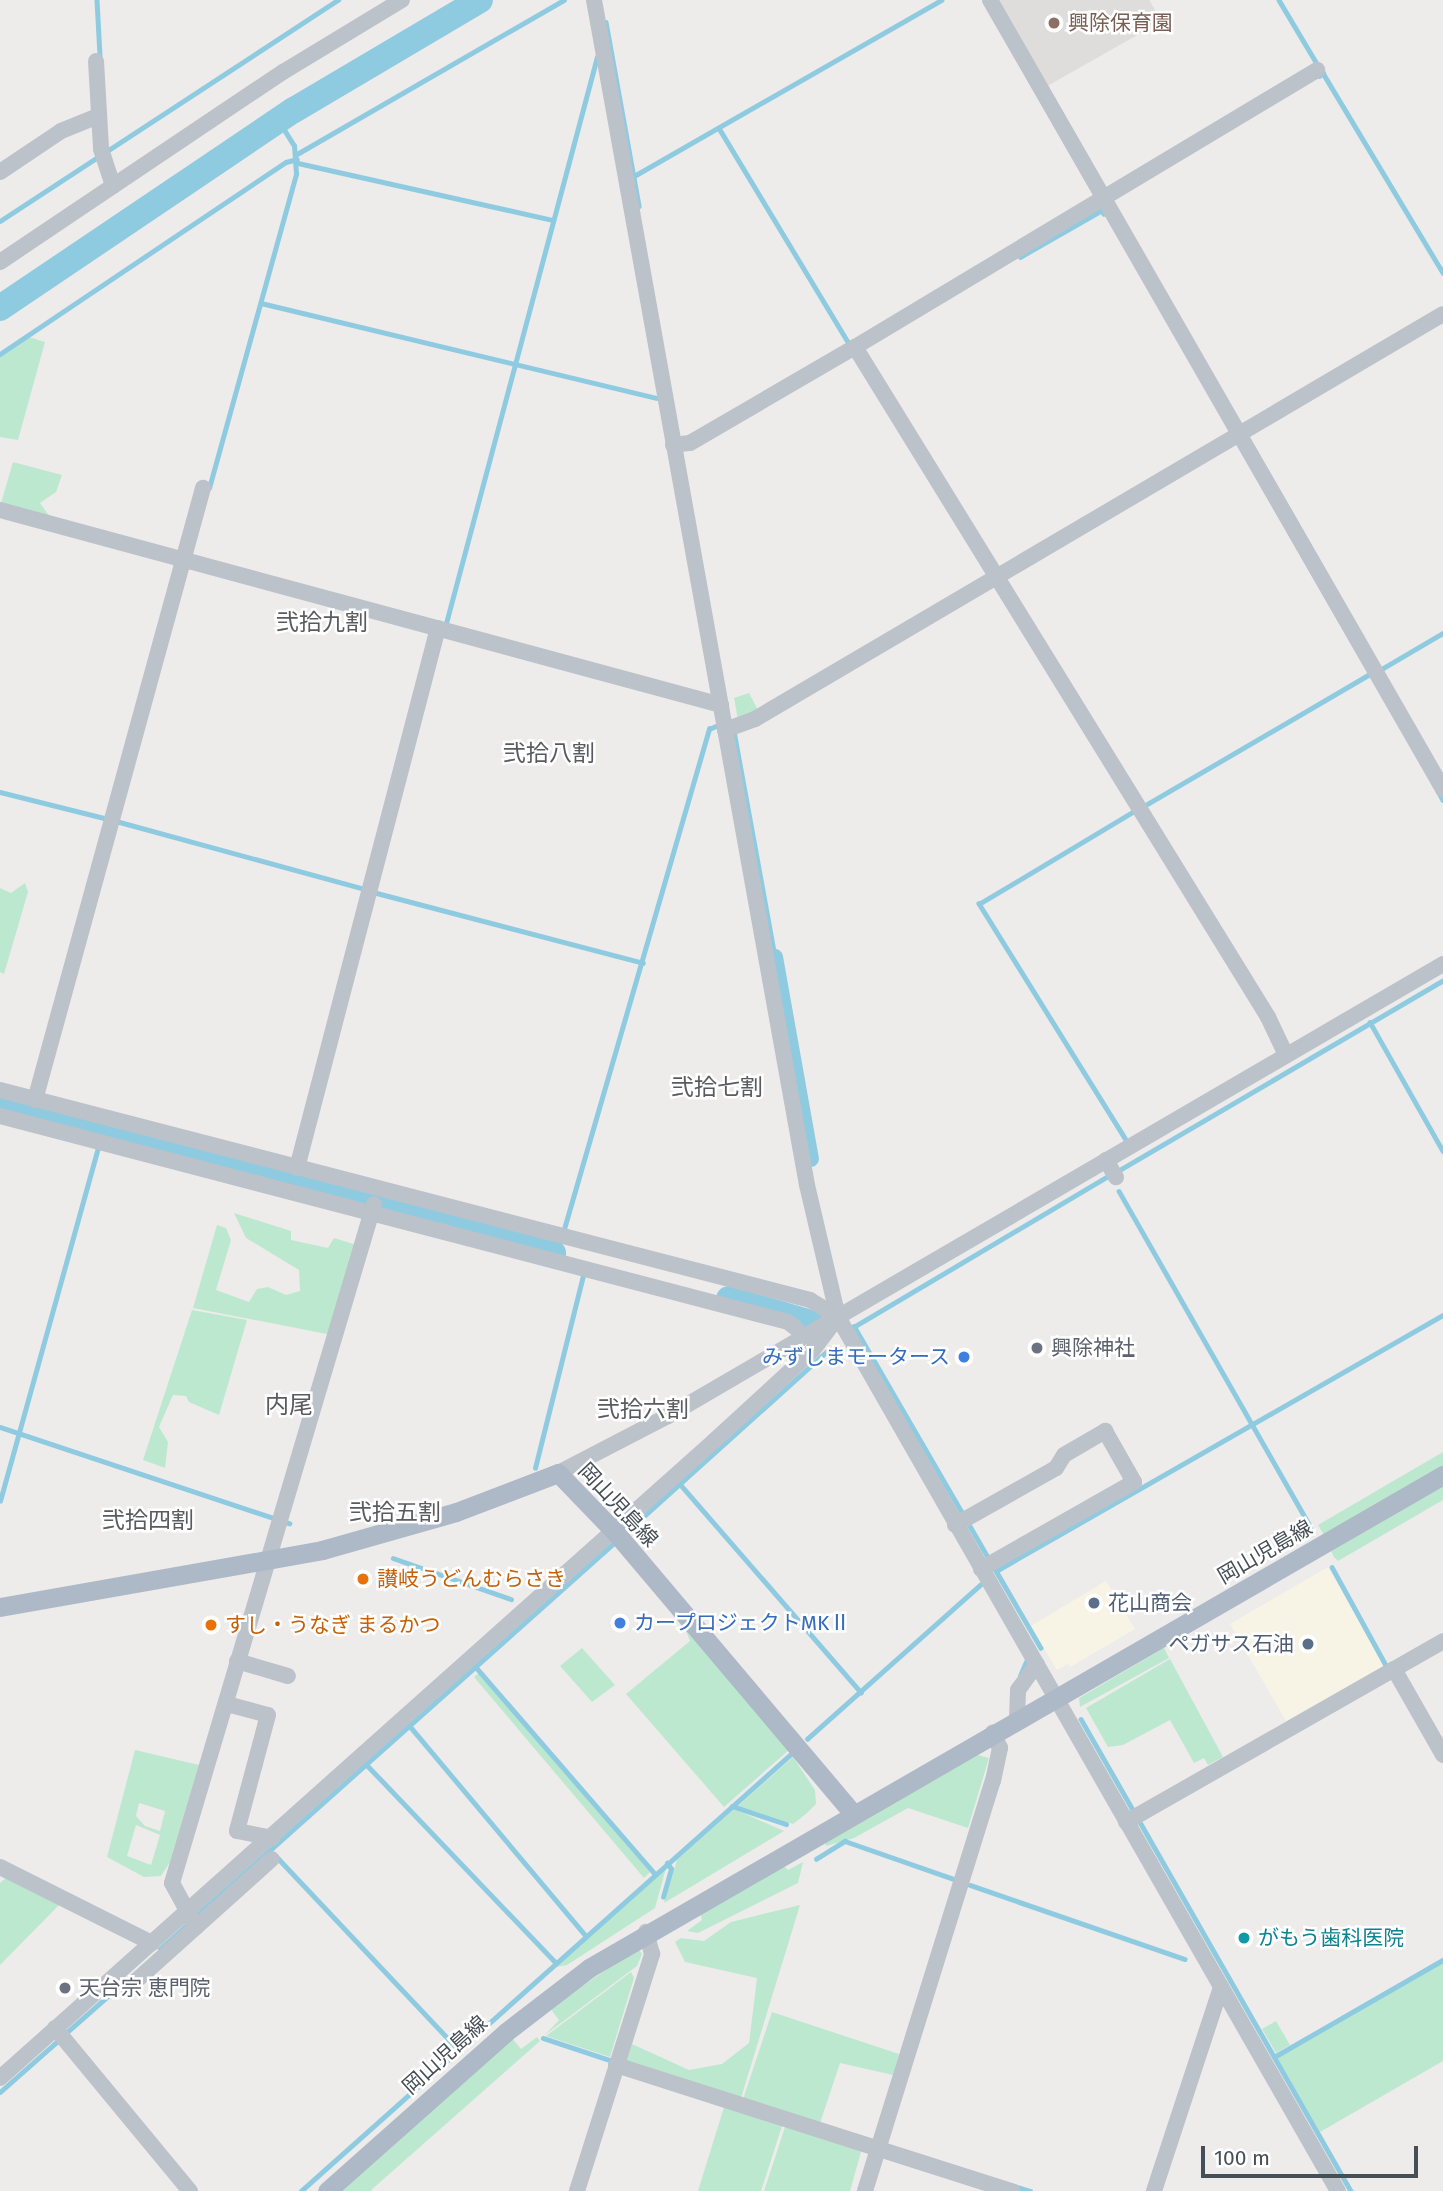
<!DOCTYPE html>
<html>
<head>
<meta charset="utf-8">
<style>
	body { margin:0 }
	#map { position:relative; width:1443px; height:2191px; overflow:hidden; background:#eeebeb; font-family:"Fira Sans","Noto Sans JP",sans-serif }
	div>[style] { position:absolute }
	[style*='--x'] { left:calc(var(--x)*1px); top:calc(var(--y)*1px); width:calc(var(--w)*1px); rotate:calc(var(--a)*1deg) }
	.commercial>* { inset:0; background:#f8f4e5 }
	.education>* { inset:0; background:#dfdddc }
	.green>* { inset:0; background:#bde8d0 }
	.stream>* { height:4.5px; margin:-2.25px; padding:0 2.25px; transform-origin:2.25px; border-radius:2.25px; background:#8fcbe0 }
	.canal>* { height:16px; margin:-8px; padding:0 8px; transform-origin:8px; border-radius:8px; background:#8fcbe0 }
	.river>* { height:26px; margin:-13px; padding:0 13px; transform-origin:13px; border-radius:13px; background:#8fcbe0 }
	.minor>* { height:16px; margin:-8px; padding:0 8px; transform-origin:8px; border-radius:8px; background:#bbc2c9 }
	.major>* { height:19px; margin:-9.5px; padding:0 9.5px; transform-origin:9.5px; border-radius:9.5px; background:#aeb9c7 }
	.dots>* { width:19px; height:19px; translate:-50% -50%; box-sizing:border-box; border:4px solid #fff; border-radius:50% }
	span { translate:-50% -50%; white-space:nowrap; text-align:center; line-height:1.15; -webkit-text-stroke:5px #fff; paint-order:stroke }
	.education-label { font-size:21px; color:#785e54 }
	.left { translate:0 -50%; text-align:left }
	.worship-label { font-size:21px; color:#5b616d }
	.shop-label { font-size:21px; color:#366cbe }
	.right { translate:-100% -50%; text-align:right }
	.street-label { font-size:21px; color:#464e56 }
	.food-label { font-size:21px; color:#c56008 }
	.service-label { font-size:21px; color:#4e5e75 }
	.culture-label { font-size:21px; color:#0d838f }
	.neighbourhood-label { font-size:23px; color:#595b5f }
	.quarter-label { font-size:24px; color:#595b5f }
	.scale { position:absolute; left:1201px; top:2146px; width:217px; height:32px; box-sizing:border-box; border:4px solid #464e56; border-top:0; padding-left:9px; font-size:21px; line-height:24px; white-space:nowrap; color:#464e56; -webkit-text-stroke:5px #fff; paint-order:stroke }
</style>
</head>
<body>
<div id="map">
	<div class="commercial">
		<div style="clip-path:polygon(1328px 1567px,1385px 1665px,1286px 1721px,1230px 1624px)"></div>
		<div style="clip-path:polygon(1106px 1581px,1135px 1629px,1070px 1667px,1068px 1664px,1057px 1670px,1031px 1626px)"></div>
	</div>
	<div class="education">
		<div style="clip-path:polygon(994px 0,1149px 0,1162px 21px,1044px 88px)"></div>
	</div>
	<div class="green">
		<div style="clip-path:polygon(29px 337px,45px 342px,18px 440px,0 437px,0 357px)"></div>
		<div style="clip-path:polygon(13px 462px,62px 475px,56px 492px,40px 503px,50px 517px,1px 503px)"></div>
		<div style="clip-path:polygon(749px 693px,759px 712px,738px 720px,734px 698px)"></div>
		<div style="clip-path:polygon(25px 883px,28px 892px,4px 974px,0 972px,0 888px,11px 893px)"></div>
		<div style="clip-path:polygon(252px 1159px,343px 1183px,341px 1191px,250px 1167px)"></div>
		<div style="clip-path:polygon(234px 1213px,291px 1231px,291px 1240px,328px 1248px,334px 1238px,360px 1246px,332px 1335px,193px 1308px,217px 1225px,226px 1228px,231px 1240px,216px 1290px,249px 1302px,257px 1289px,268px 1287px,286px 1295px,300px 1291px,299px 1270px,246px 1238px)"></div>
		<div style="clip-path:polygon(192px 1310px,247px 1320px,219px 1415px,189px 1402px,186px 1396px,173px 1395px,159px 1427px,168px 1442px,165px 1468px,143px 1460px)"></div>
		<div style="clip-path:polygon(1443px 1452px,1443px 1467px,1324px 1535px,1318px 1525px)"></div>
		<div style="clip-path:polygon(1443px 1486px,1443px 1500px,1338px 1561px,1334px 1557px,1331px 1551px)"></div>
		<div style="clip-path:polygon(684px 1626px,790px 1749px,724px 1807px,626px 1694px,690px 1641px)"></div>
		<div style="clip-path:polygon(582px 1648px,615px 1685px,592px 1702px,560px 1666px)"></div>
		<div style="clip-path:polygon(1164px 1648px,1169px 1658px,1080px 1707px,1079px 1698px)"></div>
		<div style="clip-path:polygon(1170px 1659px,1223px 1757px,1208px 1765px,1204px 1758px,1194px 1763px,1170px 1720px,1123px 1745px,1108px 1747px,1086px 1708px)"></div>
		<div style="clip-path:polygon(479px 1673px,650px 1872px,644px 1878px,474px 1677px)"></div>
		<div style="clip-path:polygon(evenodd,135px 1750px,199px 1765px,170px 1862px,161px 1876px,144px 1877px,107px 1857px,135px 1750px,139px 1803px,165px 1811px,160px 1831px,145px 1826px,136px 1816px,139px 1803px,135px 1750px,136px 1825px,160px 1835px,151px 1865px,127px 1856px,136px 1825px)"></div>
		<div style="clip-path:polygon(978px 1755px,989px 1758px,968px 1828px,908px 1808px,854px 1838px,826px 1846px,825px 1842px)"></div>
		<div style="clip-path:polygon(793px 1757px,815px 1790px,816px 1804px,807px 1813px,793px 1824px,738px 1806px)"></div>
		<div style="clip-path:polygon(734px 1809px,784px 1831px,664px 1903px,677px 1860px)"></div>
		<div style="clip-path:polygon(803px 1862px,798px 1883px,698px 1933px,687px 1931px,702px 1920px,700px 1913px,784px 1866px,788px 1870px)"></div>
		<div style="clip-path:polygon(666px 1868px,655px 1908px,567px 1965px,556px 1967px)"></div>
		<div style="clip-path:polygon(8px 1876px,62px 1902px,0 1965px,0 1883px)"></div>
		<div style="clip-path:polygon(800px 1905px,741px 2098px,626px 2062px,632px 2044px,689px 2070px,722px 2064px,749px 2043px,757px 1978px,685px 1962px,675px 1942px,681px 1938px,704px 1941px,731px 1922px)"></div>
		<div style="clip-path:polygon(638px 1948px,642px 1954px,637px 1966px,545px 2035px,559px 2020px,550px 2008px)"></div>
		<div style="clip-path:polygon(1443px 1962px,1443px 2061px,1320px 2132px,1277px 2058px)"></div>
		<div style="clip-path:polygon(631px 1972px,634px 1978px,610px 2057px,546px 2036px)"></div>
		<div style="clip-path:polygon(772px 2012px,899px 2054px,893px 2075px,840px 2063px,820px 2123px,743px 2099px)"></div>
		<div style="clip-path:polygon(1276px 2021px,1290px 2045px,1276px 2053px,1262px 2029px)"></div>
		<div style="clip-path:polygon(537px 2037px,540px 2041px,370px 2191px,340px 2191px,512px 2038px,521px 2049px)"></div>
		<div style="clip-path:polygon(725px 2104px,783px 2123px,761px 2191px,698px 2191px)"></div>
		<div style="clip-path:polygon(786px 2124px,857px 2147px,861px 2152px,850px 2191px,764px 2191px)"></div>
	</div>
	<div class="stream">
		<div style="--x:97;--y:0;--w:55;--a:86.9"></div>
		<div style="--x:1279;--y:0;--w:78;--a:59.2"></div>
		<div style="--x:606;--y:22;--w:187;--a:79.8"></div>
		<div style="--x:1319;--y:76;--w:5;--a:-37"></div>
		<div style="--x:1323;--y:73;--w:233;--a:59"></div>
		<div style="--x:719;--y:128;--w:253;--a:58.9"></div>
		<div style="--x:297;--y:154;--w:308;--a:-30"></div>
		<div style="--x:298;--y:163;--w:260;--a:12.6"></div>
		<div style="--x:634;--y:176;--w:354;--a:-29.8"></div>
		<div style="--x:0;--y:221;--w:404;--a:-33.2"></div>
		<div style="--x:1020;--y:257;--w:95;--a:-29.8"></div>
		<div style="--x:1102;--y:210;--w:4;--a:63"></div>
		<div style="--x:261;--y:303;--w:406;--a:13.5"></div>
		<div style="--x:0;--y:354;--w:344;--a:-33.9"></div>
		<div style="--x:286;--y:162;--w:11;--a:-15"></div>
		<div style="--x:209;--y:488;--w:326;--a:-74.5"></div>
		<div style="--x:296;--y:174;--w:28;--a:-94"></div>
		<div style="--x:294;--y:146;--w:31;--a:-122"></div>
		<div style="--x:445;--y:627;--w:590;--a:-75.07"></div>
		<div style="--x:1380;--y:670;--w:73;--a:-30.4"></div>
		<div style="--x:734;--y:731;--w:230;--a:79.7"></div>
		<div style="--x:1438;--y:791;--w:10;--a:61"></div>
		<div style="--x:0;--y:792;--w:111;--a:14"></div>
		<div style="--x:1144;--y:806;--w:262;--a:-30.3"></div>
		<div style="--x:116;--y:821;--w:257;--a:15.3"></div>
		<div style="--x:373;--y:892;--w:279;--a:14.7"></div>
		<div style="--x:1370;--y:1022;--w:148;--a:60.5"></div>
		<div style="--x:35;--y:1116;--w:4;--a:-76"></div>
		<div style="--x:1125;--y:1139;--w:277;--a:-121.9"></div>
		<div style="--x:979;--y:904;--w:183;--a:-30.9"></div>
		<div style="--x:1118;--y:1171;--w:377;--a:-30.4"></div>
		<div style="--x:299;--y:1185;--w:4;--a:-76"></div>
		<div style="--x:1119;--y:1191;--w:386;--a:60.3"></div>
		<div style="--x:564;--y:1229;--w:521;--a:-73.83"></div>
		<div style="--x:709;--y:729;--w:8;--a:-23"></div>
		<div style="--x:854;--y:1326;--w:272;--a:59.9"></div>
		<div style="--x:852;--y:1328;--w:300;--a:-30.7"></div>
		<div style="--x:0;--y:1427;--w:305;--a:18.4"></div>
		<div style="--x:535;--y:1468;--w:202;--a:-76"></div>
		<div style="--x:680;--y:1484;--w:276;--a:49"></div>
		<div style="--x:0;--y:1501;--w:382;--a:-74.5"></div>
		<div style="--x:624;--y:1534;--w:273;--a:-42"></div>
		<div style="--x:393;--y:1558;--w:125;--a:19.2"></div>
		<div style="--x:1332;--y:1567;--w:114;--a:61.2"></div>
		<div style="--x:995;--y:1569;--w:91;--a:59.8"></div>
		<div style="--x:996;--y:1571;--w:515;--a:-29.8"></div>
		<div style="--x:475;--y:1666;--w:275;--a:49.1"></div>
		<div style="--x:1020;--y:1676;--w:15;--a:-67"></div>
		<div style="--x:1081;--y:1719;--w:544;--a:60.23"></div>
		<div style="--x:409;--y:1725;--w:275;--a:50"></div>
		<div style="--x:807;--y:1739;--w:232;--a:-41.7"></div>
		<div style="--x:366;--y:1764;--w:275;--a:46.3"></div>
		<div style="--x:732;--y:1806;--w:57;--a:18.4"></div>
		<div style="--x:277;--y:1857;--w:265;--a:46.7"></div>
		<div style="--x:816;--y:1859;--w:34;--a:-32"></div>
		<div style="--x:845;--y:1841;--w:119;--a:19.2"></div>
		<div style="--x:970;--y:1885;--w:227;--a:19"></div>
		<div style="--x:663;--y:1897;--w:29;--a:-74"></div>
		<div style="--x:671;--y:1869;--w:7;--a:-124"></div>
		<div style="--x:196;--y:1916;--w:562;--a:-41.75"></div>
		<div style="--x:160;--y:1949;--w:40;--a:-42"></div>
		<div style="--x:66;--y:2033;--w:79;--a:-41.4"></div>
		<div style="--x:543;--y:2038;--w:74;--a:18.2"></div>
		<div style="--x:1274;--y:2057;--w:195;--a:-29.9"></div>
		<div style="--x:0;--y:2092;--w:80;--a:-41.5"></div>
		<div style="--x:1014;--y:2186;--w:17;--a:17"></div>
		<div style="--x:301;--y:2191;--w:658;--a:-41.73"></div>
	</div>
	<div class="canal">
		<div style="--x:775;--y:957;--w:205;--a:79.9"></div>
	</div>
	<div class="river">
		<div style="--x:0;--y:308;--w:354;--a:-34"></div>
		<div style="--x:294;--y:110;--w:216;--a:-30.6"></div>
		<div style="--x:0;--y:1107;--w:572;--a:14.79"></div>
		<div style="--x:729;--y:1299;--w:85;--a:16.3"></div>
	</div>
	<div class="minor">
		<div style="--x:594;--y:0;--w:1204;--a:79.81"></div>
		<div style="--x:807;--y:1185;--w:136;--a:76.8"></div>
		<div style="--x:838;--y:1317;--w:1007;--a:60.23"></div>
		<div style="--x:990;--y:0;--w:910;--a:60.14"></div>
		<div style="--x:96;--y:61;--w:88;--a:86.7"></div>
		<div style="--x:101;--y:149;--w:39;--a:72"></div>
		<div style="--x:0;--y:172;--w:73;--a:-33.9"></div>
		<div style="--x:61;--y:131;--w:40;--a:-22"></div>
		<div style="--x:0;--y:262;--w:341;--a:-33.9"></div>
		<div style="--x:283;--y:72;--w:139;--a:-31.2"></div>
		<div style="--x:855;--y:347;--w:787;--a:58.35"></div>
		<div style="--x:1268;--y:1017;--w:42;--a:64.7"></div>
		<div style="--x:673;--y:445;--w:17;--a:-7"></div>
		<div style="--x:690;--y:443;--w:191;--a:-30.2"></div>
		<div style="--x:855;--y:347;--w:539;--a:-30.95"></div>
		<div style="--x:0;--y:510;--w:747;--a:15.13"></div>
		<div style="--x:725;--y:730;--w:32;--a:-20"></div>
		<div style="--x:755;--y:719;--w:798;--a:-30.48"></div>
		<div style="--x:0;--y:1090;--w:837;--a:14.53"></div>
		<div style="--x:810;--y:1300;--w:33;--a:31"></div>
		<div style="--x:35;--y:1100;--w:635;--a:-74.65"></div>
		<div style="--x:0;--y:1116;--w:814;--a:14.65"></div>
		<div style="--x:788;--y:1322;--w:11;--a:38"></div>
		<div style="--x:1106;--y:1160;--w:20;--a:60"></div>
		<div style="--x:297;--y:1168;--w:558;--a:-75.37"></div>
		<div style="--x:558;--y:1473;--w:124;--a:-27.4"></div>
		<div style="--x:668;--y:1416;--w:897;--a:-30.25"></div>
		<div style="--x:955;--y:1525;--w:116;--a:-29.4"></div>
		<div style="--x:1056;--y:1468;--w:15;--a:-58"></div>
		<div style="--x:1064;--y:1455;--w:48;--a:-30.3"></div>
		<div style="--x:1105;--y:1431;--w:59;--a:60.4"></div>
		<div style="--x:1134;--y:1482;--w:176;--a:150.4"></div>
		<div style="--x:237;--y:1661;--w:53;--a:16.4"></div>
		<div style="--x:1394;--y:1669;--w:99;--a:60.3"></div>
		<div style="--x:227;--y:1704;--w:42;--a:15"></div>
		<div style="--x:268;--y:1715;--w:120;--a:105"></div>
		<div style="--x:237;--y:1831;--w:36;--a:11"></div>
		<div style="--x:1017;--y:1719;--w:29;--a:-88"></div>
		<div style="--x:1018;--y:1690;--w:32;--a:-54"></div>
		<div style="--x:1126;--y:1822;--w:365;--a:-29.7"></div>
		<div style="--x:0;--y:1867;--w:170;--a:26.6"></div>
		<div style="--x:196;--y:1927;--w:50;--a:-118.6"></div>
		<div style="--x:172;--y:1883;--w:708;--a:-73.43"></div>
		<div style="--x:128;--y:1988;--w:193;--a:-41.9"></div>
		<div style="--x:55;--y:2028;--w:212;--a:50.4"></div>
		<div style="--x:616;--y:2065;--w:416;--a:17.7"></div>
		<div style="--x:0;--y:2078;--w:957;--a:-41.74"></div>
		<div style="--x:714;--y:1441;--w:134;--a:-42.6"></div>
		<div style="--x:813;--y:1350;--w:41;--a:-52.9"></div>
		<div style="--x:577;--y:2191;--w:249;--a:-72.4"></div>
		<div style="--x:652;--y:1954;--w:23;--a:-105"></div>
		<div style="--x:865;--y:2191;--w:430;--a:-72.7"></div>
		<div style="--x:993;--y:1781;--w:34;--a:-78"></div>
		<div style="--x:1000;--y:1748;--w:17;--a:-115"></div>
		<div style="--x:1154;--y:2191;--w:215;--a:-71.8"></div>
	</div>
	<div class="major">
		<div style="--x:0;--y:1607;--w:327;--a:-10"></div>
		<div style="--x:322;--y:1550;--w:139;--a:-15.8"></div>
		<div style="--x:456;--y:1512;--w:109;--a:-20.9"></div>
		<div style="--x:558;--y:1473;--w:83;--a:46"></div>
		<div style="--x:616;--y:1533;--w:367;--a:49.8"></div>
		<div style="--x:327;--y:2191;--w:239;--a:-41.6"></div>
		<div style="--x:506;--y:2032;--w:105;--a:-37.6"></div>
		<div style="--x:589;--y:1968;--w:986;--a:-30"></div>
	</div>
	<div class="dots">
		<div style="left:1054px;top:23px;background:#8d6e63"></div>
		<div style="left:1037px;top:1348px;background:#6b7280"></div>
		<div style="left:964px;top:1357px;background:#3f7fe0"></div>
		<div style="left:363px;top:1579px;background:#e8710a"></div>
		<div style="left:1094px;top:1603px;background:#5c6f8a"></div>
		<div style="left:620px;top:1623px;background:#3f7fe0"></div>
		<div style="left:211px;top:1625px;background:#e8710a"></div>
		<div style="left:1308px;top:1644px;background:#5c6f8a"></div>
		<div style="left:1244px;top:1938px;background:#0f9aa8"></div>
		<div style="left:65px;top:1988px;background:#6b7280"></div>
	</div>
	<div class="education-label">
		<span class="left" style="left:1068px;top:23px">興除保育園</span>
	</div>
	<div class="worship-label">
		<span class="left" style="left:1051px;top:1348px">興除神社</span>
		<span class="left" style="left:79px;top:1988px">天台宗 恵門院</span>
	</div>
	<div class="shop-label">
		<span class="right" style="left:950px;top:1357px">みずしまモータース</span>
		<span class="left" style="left:634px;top:1623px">カープロジェクトMKⅡ</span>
	</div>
	<div class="street-label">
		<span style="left:618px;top:1505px;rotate:47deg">岡山児島線</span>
		<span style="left:1265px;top:1552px;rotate:-30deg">岡山児島線</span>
		<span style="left:445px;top:2055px;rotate:-42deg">岡山児島線</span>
	</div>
	<div class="food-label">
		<span class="left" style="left:377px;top:1579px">讃岐うどんむらさき</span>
		<span class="left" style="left:225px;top:1625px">すし・うなぎ まるかつ</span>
	</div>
	<div class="service-label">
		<span class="left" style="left:1108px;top:1603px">花山商会</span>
		<span class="right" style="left:1294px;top:1644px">ペガサス石油</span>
	</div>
	<div class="culture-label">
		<span class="left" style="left:1258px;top:1938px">がもう歯科医院</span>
	</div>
	<div class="neighbourhood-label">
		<span style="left:322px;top:622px">弐拾九割</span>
		<span style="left:549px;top:753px">弐拾八割</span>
		<span style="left:717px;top:1087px">弐拾七割</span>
		<span style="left:643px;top:1409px">弐拾六割</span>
		<span style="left:395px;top:1512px">弐拾五割</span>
		<span style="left:148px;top:1520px">弐拾四割</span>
	</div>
	<div class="quarter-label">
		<span style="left:289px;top:1406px">内尾</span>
	</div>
	<div class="scale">100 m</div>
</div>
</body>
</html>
